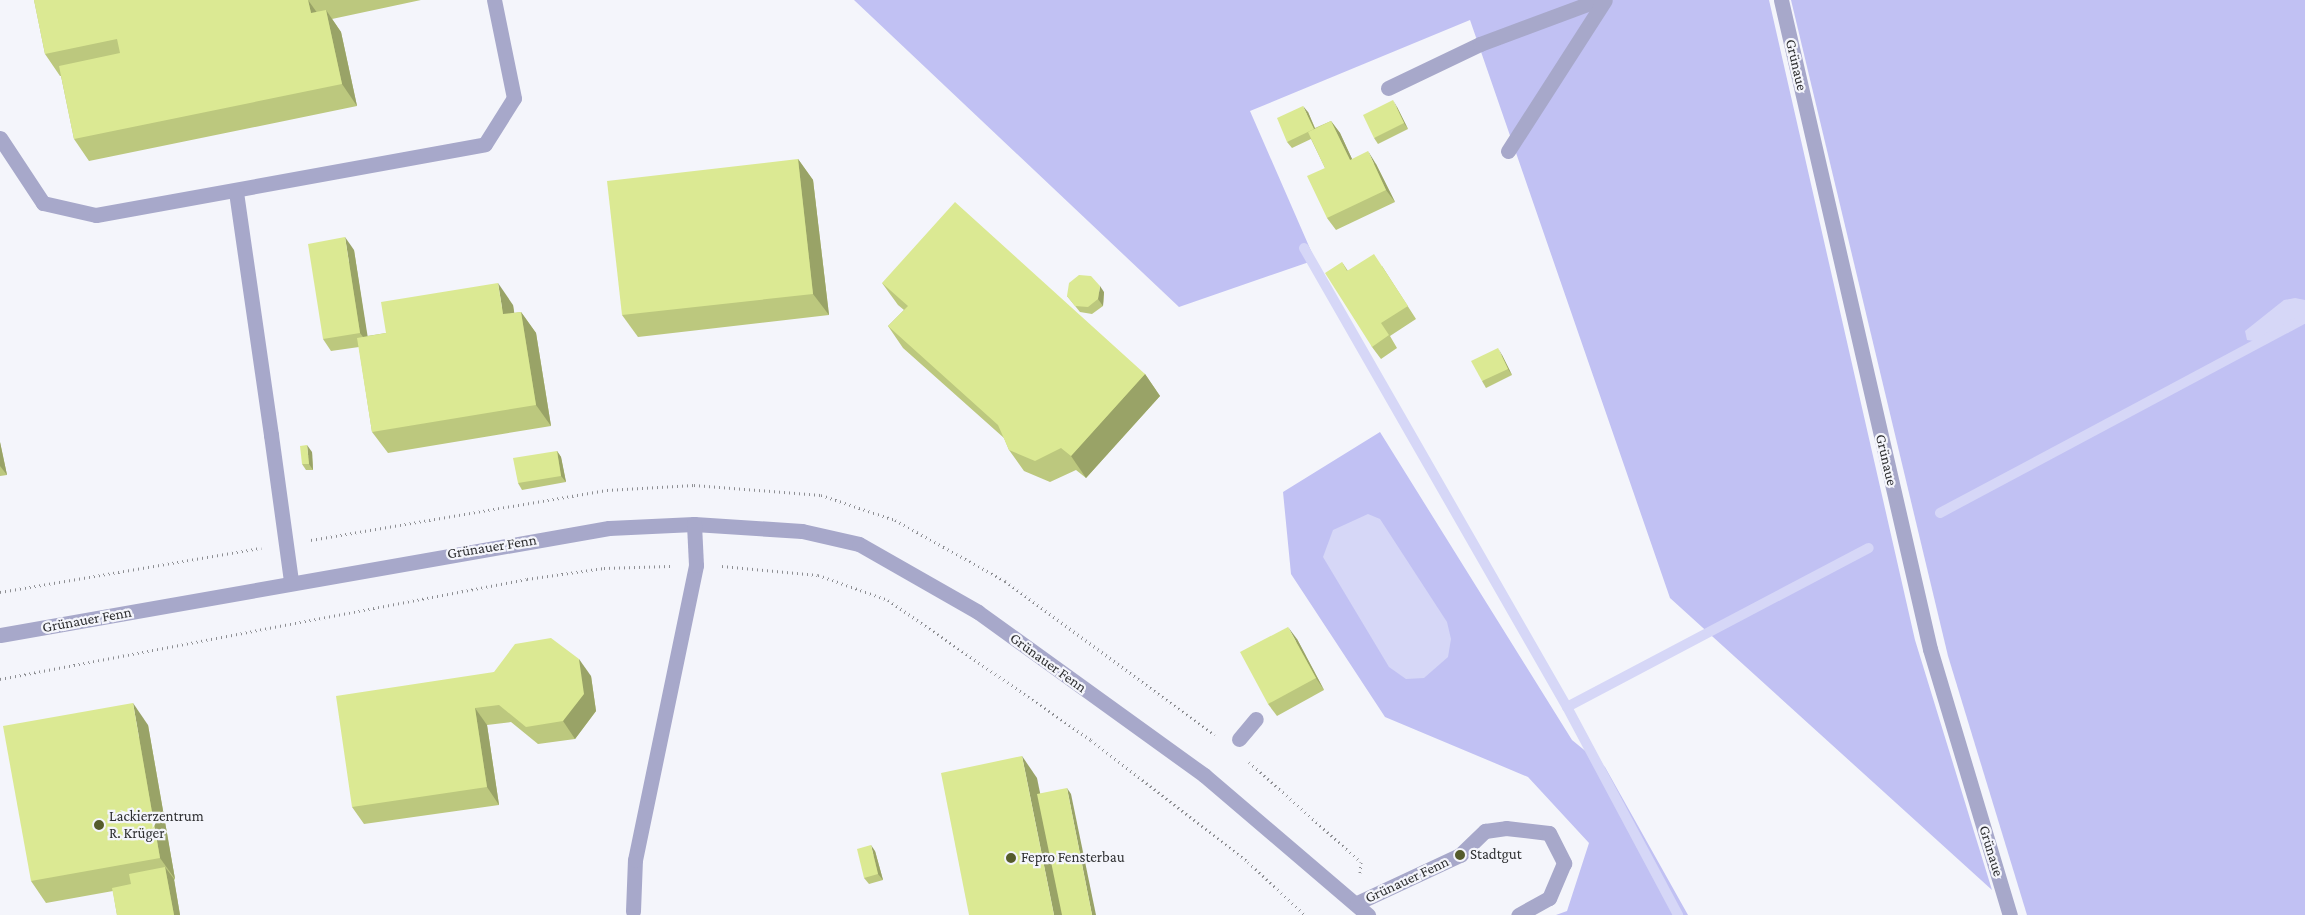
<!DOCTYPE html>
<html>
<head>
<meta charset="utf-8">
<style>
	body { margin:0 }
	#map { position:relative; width:2305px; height:915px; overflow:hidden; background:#f4f5fb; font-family:"Crimson Pro",serif }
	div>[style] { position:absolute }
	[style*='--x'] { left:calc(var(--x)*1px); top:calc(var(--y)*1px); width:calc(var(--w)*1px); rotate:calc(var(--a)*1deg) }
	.green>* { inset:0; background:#c1c1f3 }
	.water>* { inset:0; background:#d6d7f7 }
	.stream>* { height:10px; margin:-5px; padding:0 5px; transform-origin:5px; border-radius:5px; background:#d6d7f7 }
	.path>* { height:3px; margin-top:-1.5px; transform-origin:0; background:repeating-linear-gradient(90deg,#8e8f93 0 1px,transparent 0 5px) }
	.lane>* { height:15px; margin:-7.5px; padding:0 7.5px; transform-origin:7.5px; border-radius:7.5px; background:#a7a8ca }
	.street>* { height:15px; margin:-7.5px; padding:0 7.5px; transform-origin:7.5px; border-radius:7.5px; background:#a7a8ca }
	.wall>* { inset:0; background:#bcc87e }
	.shaded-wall>* { inset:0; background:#99a367 }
	.building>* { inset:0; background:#dbe993 }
	.dots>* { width:14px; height:14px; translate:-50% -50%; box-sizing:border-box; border:2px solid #f4f5fb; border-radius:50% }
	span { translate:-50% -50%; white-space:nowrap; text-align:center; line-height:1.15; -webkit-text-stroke:4.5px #f4f5fb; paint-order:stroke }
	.street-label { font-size:15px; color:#2e2f31 }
	.poi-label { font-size:15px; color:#2e2f31 }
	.left { translate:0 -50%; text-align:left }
</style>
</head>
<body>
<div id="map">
	<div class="green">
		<div style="clip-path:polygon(854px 0,1769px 0,1915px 640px,1992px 890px,1670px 598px,1470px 20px,1250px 111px,1315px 260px,1179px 307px)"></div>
		<div style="clip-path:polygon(1791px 0,2305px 0,2305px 915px,2027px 915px,1948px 656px)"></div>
		<div style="clip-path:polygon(1380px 432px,1572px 740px,1605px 767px,1688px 915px,1556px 915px,1567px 911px,1589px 843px,1528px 777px,1385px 717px,1291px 574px,1283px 492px)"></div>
	</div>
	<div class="water">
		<div style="clip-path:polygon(2295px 298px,2305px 300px,2305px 318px,2261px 342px,2247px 340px,2245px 331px,2284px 300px)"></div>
		<div style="clip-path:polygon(1368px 514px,1380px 519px,1447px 622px,1451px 639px,1448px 657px,1424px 678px,1406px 679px,1389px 667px,1323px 557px,1333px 530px)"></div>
	</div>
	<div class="stream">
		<div style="--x:1304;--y:248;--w:529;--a:60.19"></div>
		<div style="--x:1567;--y:707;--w:236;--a:61.9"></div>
		<div style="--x:1940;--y:513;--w:414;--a:-28.1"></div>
		<div style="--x:1567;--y:707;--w:341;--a:-27.8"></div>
	</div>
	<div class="path">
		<div style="--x:311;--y:540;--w:300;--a:-9.6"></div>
		<div style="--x:607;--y:490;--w:87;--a:-3.3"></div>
		<div style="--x:694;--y:485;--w:127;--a:4.5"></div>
		<div style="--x:821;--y:495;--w:78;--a:18.7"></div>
		<div style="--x:895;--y:520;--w:126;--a:29"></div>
		<div style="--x:1005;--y:581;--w:260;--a:36.3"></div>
		<div style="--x:722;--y:566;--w:96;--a:5.4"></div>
		<div style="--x:818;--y:575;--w:74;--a:19.7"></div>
		<div style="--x:888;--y:600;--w:247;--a:34.6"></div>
		<div style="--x:1091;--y:740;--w:199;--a:37.8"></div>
		<div style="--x:1248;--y:862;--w:78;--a:42.9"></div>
		<div style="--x:0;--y:592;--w:265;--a:-9.6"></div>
		<div style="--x:0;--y:679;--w:536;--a:-10.74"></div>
		<div style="--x:527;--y:579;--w:78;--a:-8.1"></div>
		<div style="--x:604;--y:568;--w:66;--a:-1.7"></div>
		<div style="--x:1249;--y:762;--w:150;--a:41.8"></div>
		<div style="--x:1361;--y:862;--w:11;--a:95"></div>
	</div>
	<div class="lane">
		<div style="--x:1388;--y:88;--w:102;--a:-25.6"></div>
		<div style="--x:1480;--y:44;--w:126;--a:-20.4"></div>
		<div style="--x:0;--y:138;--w:78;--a:56.5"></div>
		<div style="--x:43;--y:203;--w:54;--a:12.8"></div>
		<div style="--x:96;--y:215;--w:395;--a:-10.3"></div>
		<div style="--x:485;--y:144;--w:54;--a:-57.8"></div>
		<div style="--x:514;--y:98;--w:100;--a:-101.5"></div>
		<div style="--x:1508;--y:151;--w:179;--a:-57.3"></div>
		<div style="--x:236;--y:192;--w:246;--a:81.8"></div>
		<div style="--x:1239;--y:739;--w:26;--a:-50"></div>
	</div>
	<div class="street">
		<div style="--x:1781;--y:0;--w:666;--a:77.07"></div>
		<div style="--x:1930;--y:649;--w:278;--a:73.3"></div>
		<div style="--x:271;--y:435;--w:147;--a:82.2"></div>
		<div style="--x:0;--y:635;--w:618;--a:-9.97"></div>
		<div style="--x:609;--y:528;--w:85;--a:-2.7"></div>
		<div style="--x:694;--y:524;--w:108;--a:3.7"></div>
		<div style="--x:802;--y:531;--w:58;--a:12.8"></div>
		<div style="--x:859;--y:544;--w:137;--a:29.7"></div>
		<div style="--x:978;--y:612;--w:279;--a:35.8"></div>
		<div style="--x:1204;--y:775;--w:216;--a:40.5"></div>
		<div style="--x:1357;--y:903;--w:114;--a:-25"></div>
		<div style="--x:1460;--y:855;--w:35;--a:-44"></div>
		<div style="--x:1485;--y:831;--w:21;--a:-8"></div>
		<div style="--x:1506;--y:828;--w:43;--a:6.6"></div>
		<div style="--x:1549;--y:833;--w:34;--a:63"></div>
		<div style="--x:1564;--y:863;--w:38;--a:113"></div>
		<div style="--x:1549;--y:898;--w:35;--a:151"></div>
		<div style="--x:633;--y:911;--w:51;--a:-87.8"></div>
		<div style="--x:635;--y:860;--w:301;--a:-78.3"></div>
		<div style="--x:696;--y:565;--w:41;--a:-92.8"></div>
	</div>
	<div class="wall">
		<div style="clip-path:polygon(34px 0,421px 0,332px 19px,341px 32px,357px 106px,89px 161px,74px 139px,61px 76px,60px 76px,45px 54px)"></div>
		<div style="clip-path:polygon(1397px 107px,1408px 129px,1378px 144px,1374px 138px)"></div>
		<div style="clip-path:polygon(1308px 112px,1315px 128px,1331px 121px,1340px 133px,1352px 159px,1376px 164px,1395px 202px,1336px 230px,1327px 218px,1325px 168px,1311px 139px,1292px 148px,1287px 142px)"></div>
		<div style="clip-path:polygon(798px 159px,813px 180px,829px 315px,638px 337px,622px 315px)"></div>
		<div style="clip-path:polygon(354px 250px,367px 336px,386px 333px,513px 305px,514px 313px,521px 312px,536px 333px,551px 426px,388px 453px,372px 432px,359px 347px,331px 351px,323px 339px)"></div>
		<div style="clip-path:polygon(1342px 262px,1348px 271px,1382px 266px,1416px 319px,1390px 336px,1397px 348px,1381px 359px,1372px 347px)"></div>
		<div style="clip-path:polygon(882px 283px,1145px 374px,1160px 396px,1086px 478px,1076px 470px,1050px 482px,1024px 471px,1009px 450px,1004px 438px,903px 348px,888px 326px,904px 310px,898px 305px)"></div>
		<div style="clip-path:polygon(1104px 292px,1103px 306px,1092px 314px,1080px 312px,1067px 296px)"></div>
		<div style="clip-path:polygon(1502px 355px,1512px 375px,1486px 388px,1482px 381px)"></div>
		<div style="clip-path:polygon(0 442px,7px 475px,0 476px)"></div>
		<div style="clip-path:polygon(557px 451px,561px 457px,566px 482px,522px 490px,518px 483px)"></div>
		<div style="clip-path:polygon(312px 452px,313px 470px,306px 470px,302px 464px)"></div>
		<div style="clip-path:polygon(1297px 639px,1324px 690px,1277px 716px,1268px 704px)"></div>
		<div style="clip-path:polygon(494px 672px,591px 676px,596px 711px,575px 739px,538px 744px,511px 722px,487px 725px,499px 805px,364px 824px,352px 807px)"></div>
		<div style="clip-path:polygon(148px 725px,175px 879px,174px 880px,180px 915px,117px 915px,113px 891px,46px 903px,31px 881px)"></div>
		<div style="clip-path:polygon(875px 851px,883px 880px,869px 884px,864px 878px)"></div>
	</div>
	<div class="shaded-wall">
		<div style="clip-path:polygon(308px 0,323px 21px,311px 13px)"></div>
		<div style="clip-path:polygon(326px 10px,341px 32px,357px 106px,342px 84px)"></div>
		<div style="clip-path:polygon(1393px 100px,1397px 107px,1408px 129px,1404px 123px)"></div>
		<div style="clip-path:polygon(1303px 106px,1308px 112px,1318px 136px,1314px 130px)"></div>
		<div style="clip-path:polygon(1331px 121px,1340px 133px,1358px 172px,1350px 160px)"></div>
		<div style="clip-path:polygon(1368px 151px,1376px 164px,1395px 202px,1386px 190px)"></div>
		<div style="clip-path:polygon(798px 159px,813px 180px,829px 315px,813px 294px)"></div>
		<div style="clip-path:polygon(345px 237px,354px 250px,369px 345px,360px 333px)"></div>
		<div style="clip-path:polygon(498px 283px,513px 305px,518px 336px,503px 314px)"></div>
		<div style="clip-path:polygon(1100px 286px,1104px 292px,1103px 306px,1098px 299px)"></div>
		<div style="clip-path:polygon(521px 312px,536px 333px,551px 426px,536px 405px)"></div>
		<div style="clip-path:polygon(1498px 348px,1502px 355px,1512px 375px,1508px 369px)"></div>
		<div style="clip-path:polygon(1145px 374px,1160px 396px,1086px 478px,1071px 456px)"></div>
		<div style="clip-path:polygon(0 442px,7px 475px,0 466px)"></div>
		<div style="clip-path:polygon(307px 445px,312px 452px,313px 470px,309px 464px)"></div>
		<div style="clip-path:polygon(557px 451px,561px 457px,566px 482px,561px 476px)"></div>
		<div style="clip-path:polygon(1288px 627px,1297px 639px,1324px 690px,1316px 678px)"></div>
		<div style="clip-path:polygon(579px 659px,591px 676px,596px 711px,575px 739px,563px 721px)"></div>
		<div style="clip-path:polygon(133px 703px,148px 725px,175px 879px,160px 858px)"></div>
		<div style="clip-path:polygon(475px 708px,487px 725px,499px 805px,487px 787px)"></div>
		<div style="clip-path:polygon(1022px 756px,1037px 778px,1065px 915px,1054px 915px)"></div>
		<div style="clip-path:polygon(1067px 788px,1071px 794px,1096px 915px,1092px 915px)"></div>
		<div style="clip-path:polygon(871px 845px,875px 851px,883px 880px,878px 874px)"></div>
		<div style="clip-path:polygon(165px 867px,174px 879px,180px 915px,174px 915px)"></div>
	</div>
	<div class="building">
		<div style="clip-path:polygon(34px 0,308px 0,311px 13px,326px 10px,342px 84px,74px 139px,59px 66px,120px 53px,117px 39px,45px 54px)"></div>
		<div style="clip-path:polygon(1393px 100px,1404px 123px,1374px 138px,1363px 115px)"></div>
		<div style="clip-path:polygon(1303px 106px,1314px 129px,1287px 142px,1277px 118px)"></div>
		<div style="clip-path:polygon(1331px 121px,1350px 160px,1368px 151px,1386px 190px,1327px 218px,1307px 176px,1325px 168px,1308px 132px)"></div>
		<div style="clip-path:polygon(798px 159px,813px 294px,622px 315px,607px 181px)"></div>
		<div style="clip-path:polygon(955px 202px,1145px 374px,1071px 456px,1061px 448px,1035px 461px,1009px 450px,998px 425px,888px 326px,908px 306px,882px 283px)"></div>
		<div style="clip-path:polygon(345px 237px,360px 333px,323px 339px,308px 244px)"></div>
		<div style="clip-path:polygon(1374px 254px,1408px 306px,1381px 323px,1389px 335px,1372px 347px,1325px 273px,1342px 262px,1347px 271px)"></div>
		<div style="clip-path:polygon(1079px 275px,1091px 276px,1100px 286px,1098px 299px,1088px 307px,1075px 306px,1067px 296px,1069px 283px)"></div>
		<div style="clip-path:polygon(498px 283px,503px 314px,521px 312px,536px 405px,372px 432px,357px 338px,386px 333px,381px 302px)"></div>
		<div style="clip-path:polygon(1498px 348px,1508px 369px,1482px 381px,1471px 361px)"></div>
		<div style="clip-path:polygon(307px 445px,309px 464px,302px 464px,300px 446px)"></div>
		<div style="clip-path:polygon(557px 451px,561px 476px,518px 483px,513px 458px)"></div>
		<div style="clip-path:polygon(1288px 627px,1316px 678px,1268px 704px,1240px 652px)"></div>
		<div style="clip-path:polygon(551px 638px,579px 659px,584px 694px,563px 721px,526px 727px,499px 705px,475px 708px,487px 787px,352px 807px,336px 696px,494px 672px,515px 644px)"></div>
		<div style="clip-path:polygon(133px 703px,160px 858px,31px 881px,3px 726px)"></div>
		<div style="clip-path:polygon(1022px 756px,1054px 915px,969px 915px,941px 773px)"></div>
		<div style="clip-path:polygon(1067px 788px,1092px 915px,1062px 915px,1037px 794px)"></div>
		<div style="clip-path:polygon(871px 845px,878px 874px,864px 878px,857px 849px)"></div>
		<div style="clip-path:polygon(165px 867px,174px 915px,117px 915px,112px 888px,131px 884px,129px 874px)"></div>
	</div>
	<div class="dots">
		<div style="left:99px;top:825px;background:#555c2b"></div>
		<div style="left:1460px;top:855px;background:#555c2b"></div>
		<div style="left:1011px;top:858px;background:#555c2b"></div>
	</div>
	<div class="street-label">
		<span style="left:1796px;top:65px;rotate:77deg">Grünaue</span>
		<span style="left:1886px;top:460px;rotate:77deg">Grünaue</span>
		<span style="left:492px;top:547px;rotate:-9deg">Grünauer Fenn</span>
		<span style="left:87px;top:620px;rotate:-10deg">Grünauer Fenn</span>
		<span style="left:1048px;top:663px;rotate:36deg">Grünauer Fenn</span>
		<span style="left:1991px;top:851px;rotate:73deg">Grünaue</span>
		<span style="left:1407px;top:880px;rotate:-25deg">Grünauer Fenn</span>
	</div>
	<div class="poi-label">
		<span class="left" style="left:109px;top:825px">Lackierzentrum<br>R. Krüger</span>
		<span class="left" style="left:1470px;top:855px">Stadtgut</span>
		<span class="left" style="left:1021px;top:858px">Fepro Fensterbau</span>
	</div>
</div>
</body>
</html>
